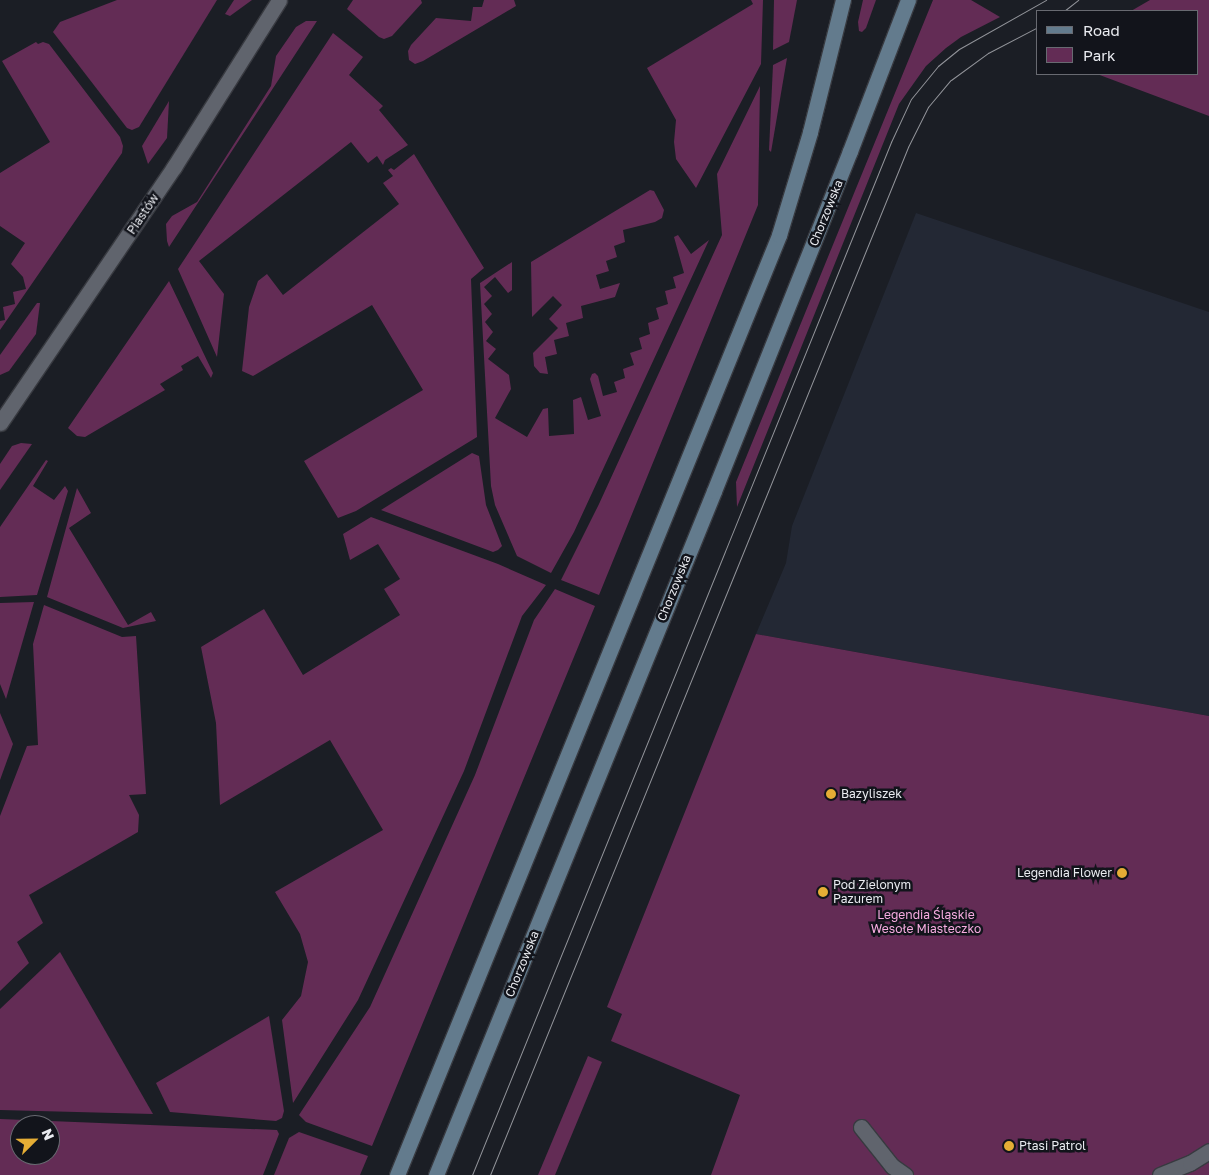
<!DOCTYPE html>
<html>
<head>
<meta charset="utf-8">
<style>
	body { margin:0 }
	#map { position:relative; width:1209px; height:1175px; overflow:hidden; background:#1b1e25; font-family:"Golos Text",sans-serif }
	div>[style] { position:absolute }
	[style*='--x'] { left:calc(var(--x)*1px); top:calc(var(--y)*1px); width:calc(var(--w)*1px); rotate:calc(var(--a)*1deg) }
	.built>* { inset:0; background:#232834 }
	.green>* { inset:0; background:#632c55 }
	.roads { filter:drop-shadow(1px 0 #383a40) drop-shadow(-1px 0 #383a40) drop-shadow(0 1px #383a40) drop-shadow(0 -1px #383a40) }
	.street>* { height:15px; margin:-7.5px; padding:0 7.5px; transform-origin:7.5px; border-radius:7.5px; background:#60646d }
	.secondary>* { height:15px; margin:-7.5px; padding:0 7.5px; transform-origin:7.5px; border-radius:7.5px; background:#637b8d }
	.tram>* { height:1px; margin:-0.5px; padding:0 0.5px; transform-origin:0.5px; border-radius:0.5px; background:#92949a }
	.dots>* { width:14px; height:14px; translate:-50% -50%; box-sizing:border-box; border:2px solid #12141b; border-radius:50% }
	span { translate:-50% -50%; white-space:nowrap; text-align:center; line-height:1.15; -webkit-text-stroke:5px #12141b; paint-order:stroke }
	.street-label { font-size:12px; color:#eaecf1 }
	.poi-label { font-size:12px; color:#eaecf1 }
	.left { translate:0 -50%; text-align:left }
	.right { translate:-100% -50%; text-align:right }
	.park-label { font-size:12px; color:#f7ace1 }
	.legend { position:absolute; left:1036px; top:10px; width:162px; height:65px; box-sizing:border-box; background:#12141b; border:1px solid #686a71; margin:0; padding:6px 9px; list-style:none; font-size:15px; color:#eaecf1 }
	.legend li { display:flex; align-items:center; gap:10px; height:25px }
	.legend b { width:25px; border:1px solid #686a71 }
	.north { position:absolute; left:10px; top:1115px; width:50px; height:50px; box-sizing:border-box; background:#12141b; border:1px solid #686a71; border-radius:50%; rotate:67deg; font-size:14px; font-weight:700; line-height:20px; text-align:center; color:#eaecf1 }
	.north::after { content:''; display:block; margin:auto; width:18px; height:22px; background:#e5ad35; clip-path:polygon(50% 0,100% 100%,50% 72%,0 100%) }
</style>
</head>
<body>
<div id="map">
	<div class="built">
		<div style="clip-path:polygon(916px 213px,1209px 312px,1209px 716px,756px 634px,786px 563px,792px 526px)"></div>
	</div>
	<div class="green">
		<div style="clip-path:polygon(117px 0,217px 0,139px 127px,132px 130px,127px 128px,53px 32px,60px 22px)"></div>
		<div style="clip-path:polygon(234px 0,252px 0,230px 16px,225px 14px)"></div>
		<div style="clip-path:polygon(353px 0,421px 0,422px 3px,392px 36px,384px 39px,379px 37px,347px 9px)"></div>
		<div style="clip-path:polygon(484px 0,514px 0,516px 6px,423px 61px,415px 64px,409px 60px,408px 51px,411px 45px,436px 18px,471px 21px,473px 7px,482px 7px)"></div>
		<div style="clip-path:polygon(751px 0,763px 0,761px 64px,696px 188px,676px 159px,674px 142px,676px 120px,647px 68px,753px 4px)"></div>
		<div style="clip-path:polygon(774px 0,797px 0,789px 42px,773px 50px)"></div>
		<div style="clip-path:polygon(863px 0,876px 0,866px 28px,862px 32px,859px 31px,858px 22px)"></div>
		<div style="clip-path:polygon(933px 0,971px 0,1000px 17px,961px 37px,946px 48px,926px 66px,899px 104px,737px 507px,736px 482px)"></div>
		<div style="clip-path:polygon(1150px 0,1209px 0,1209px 116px,1097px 74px,1198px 74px,1198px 11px,1131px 11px)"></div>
		<div style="clip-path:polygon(306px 21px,317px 21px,169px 247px,167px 241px,166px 224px,172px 216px,197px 202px,271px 86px,276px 56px,296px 27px)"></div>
		<div style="clip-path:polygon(333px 33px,363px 57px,349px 75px,383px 106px,379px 110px,408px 145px,385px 160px,383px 165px,377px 156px,368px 163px,351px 142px,199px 261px,224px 294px,217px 357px,178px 269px)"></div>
		<div style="clip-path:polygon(36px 42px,38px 44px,43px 42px,49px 44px,120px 137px,123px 146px,122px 153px,0 330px,0 321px,5px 320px,3px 307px,15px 304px,13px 292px,26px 289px,23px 277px,11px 264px,25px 243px,0 226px,0 173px,50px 142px,2px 61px)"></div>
		<div style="clip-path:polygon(787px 58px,771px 152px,769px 150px,773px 65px)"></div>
		<div style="clip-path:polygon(760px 86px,758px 205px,599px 595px,561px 580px,599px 504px,722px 235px,717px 174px)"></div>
		<div style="clip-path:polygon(169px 101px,167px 138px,148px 164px,142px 146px)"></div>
		<div style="clip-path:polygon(414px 154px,484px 268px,471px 279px,477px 437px,356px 511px,338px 518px,304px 461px,423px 390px,372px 305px,253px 376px,242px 371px,249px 307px,258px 281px,267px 274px,283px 295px,399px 204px,383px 183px,393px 176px,388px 170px,391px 168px,394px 170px)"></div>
		<div style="clip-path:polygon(650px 190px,654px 191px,664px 210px,662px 218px,655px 222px,623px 230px,625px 242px,614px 246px,617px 257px,606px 261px,609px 271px,596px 275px,600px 289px,620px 283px,615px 297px,581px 306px,583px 318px,566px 323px,569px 336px,554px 340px,557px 354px,545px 357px,548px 374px,540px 373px,534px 366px,533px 353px,558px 328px,549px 319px,562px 305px,553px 296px,532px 317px,531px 262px)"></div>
		<div style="clip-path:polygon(678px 235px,691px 254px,709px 240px,574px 532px,551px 573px,517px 556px,495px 505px,491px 486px,480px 283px,512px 262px,512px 290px,508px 293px,495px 277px,484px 287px,492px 296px,484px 304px,492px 314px,485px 322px,493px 332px,486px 341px,496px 349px,488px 359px,509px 375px,511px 389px,495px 418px,527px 437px,543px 409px,548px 408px,549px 436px,574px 434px,573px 400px,581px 397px,588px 420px,601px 416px,590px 379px,592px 374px,595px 373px,598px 376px,603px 396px,617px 392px,614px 382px,625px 378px,623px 369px,634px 365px,630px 353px,642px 349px,639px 338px,650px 334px,648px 323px,659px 319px,656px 308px,668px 304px,665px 291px,676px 288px,673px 277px,684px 273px,674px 237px)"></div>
		<div style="clip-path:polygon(169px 281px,213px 373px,211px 378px,198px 356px,181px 366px,183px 370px,160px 384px,165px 390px,85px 437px,77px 436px,68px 428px)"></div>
		<div style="clip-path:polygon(37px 303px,40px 303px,36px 334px,9px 371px,0 375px,0 355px)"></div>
		<div style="clip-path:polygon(21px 443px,32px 444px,0 490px,0 464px,12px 446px)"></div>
		<div style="clip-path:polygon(472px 453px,479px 456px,486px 505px,502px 546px,498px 550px,493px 552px,381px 510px)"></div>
		<div style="clip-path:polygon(46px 460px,48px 461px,33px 486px,54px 500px,65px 486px,68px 491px,37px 595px,0 597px,0 527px)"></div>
		<div style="clip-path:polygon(77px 488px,91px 513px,69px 528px,128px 625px,151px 612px,156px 621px,123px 628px,47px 597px)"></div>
		<div style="clip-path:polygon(371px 517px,498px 564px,546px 585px,522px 616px,464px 771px,358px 1000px,293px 1103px,282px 1020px,301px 996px,308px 962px,300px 934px,275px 892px,383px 830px,330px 740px,220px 805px,216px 723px,201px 647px,264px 609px,303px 675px,400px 615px,384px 589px,400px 579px,378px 544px,350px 560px,343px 534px)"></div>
		<div style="clip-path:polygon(555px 589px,595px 606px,372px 1146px,306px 1122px,299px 1115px,370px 1007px,475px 775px,534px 620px)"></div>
		<div style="clip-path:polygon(34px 602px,6px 699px,0 684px,0 603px)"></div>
		<div style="clip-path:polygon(44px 605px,122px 637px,136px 636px,146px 794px,129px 795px,139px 815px,138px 832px,29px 895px,43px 923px,17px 942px,29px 963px,0 991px,0 816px,27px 746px,38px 745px,33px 644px)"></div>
		<div style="clip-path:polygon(756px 634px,1209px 716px,1209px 1175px,711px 1175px,740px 1095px,611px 1041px,622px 1014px,607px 1007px)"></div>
		<div style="clip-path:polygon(0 713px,13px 744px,0 780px)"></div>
		<div style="clip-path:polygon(60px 952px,153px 1114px,0 1110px,0 1009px)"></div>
		<div style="clip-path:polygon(269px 1016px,284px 1111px,282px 1118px,276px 1121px,170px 1112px,156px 1083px)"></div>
		<div style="clip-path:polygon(588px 1056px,602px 1062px,555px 1175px,538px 1175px)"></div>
		<div style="clip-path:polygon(evenodd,0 1119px,277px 1130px,279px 1134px,263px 1175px,0 1175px,0 1119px,20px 1125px,50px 1125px,50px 1155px,20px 1155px,20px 1125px)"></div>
		<div style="clip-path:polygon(299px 1132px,368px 1156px,360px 1175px,274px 1175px,289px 1138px)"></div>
	</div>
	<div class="roads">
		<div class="street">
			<div style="--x:0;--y:423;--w:310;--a:-55.8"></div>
			<div style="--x:174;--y:167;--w:197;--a:-57.8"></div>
			<div style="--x:861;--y:1127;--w:50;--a:51.5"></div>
			<div style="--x:892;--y:1166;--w:16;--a:35"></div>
			<div style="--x:1160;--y:1175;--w:32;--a:-22"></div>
			<div style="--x:1190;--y:1163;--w:22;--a:-32"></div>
		</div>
		<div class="secondary">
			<div style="--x:397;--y:1175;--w:1015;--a:-67.88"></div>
			<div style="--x:779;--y:235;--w:108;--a:-73.2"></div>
			<div style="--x:810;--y:132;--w:136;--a:-76"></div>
			<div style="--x:436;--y:1175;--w:738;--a:-67.88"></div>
			<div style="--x:714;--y:491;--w:366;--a:-68.2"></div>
			<div style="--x:850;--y:151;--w:162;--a:-69"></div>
		</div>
	</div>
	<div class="tram">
		<div style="--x:1064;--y:11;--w:18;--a:-38"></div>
		<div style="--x:472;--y:1175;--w:1115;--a:-67.92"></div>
		<div style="--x:891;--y:142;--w:47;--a:-65.1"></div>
		<div style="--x:911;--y:99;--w:43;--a:-50.7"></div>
		<div style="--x:938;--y:66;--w:27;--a:-39"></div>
		<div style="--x:959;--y:49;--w:100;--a:-29.4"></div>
		<div style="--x:490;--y:1175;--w:1110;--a:-67.87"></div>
		<div style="--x:908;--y:147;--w:45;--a:-63.4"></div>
		<div style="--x:928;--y:107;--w:35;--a:-50"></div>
		<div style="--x:951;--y:80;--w:46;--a:-36.1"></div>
		<div style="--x:988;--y:53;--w:56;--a:-27.5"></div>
	</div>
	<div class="dots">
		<div style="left:831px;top:794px;background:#e5ad35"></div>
		<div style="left:1122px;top:873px;background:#e5ad35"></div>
		<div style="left:823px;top:892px;background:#e5ad35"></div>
		<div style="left:1009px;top:1146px;background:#e5ad35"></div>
	</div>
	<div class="street-label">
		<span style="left:826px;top:213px;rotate:-68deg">Chorzowska</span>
		<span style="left:143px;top:214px;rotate:-56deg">Piastów</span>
		<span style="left:674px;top:588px;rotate:-68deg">Chorzowska</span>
		<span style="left:522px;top:964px;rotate:-68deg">Chorzowska</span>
	</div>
	<div class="poi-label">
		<span class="left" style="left:841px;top:794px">Bazyliszek</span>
		<span class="right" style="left:1112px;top:873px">Legendia Flower</span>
		<span class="left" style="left:833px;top:892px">Pod Zielonym<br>Pazurem</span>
		<span class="left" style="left:1019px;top:1146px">Ptasi Patrol</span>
	</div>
	<div class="park-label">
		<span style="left:926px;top:922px">Legendia Śląskie<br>Wesołe Miasteczko</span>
	</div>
	<ul class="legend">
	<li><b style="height:6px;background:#637b8d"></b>Road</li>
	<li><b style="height:14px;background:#632c55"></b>Park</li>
	</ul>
	<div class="north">N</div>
</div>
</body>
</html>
